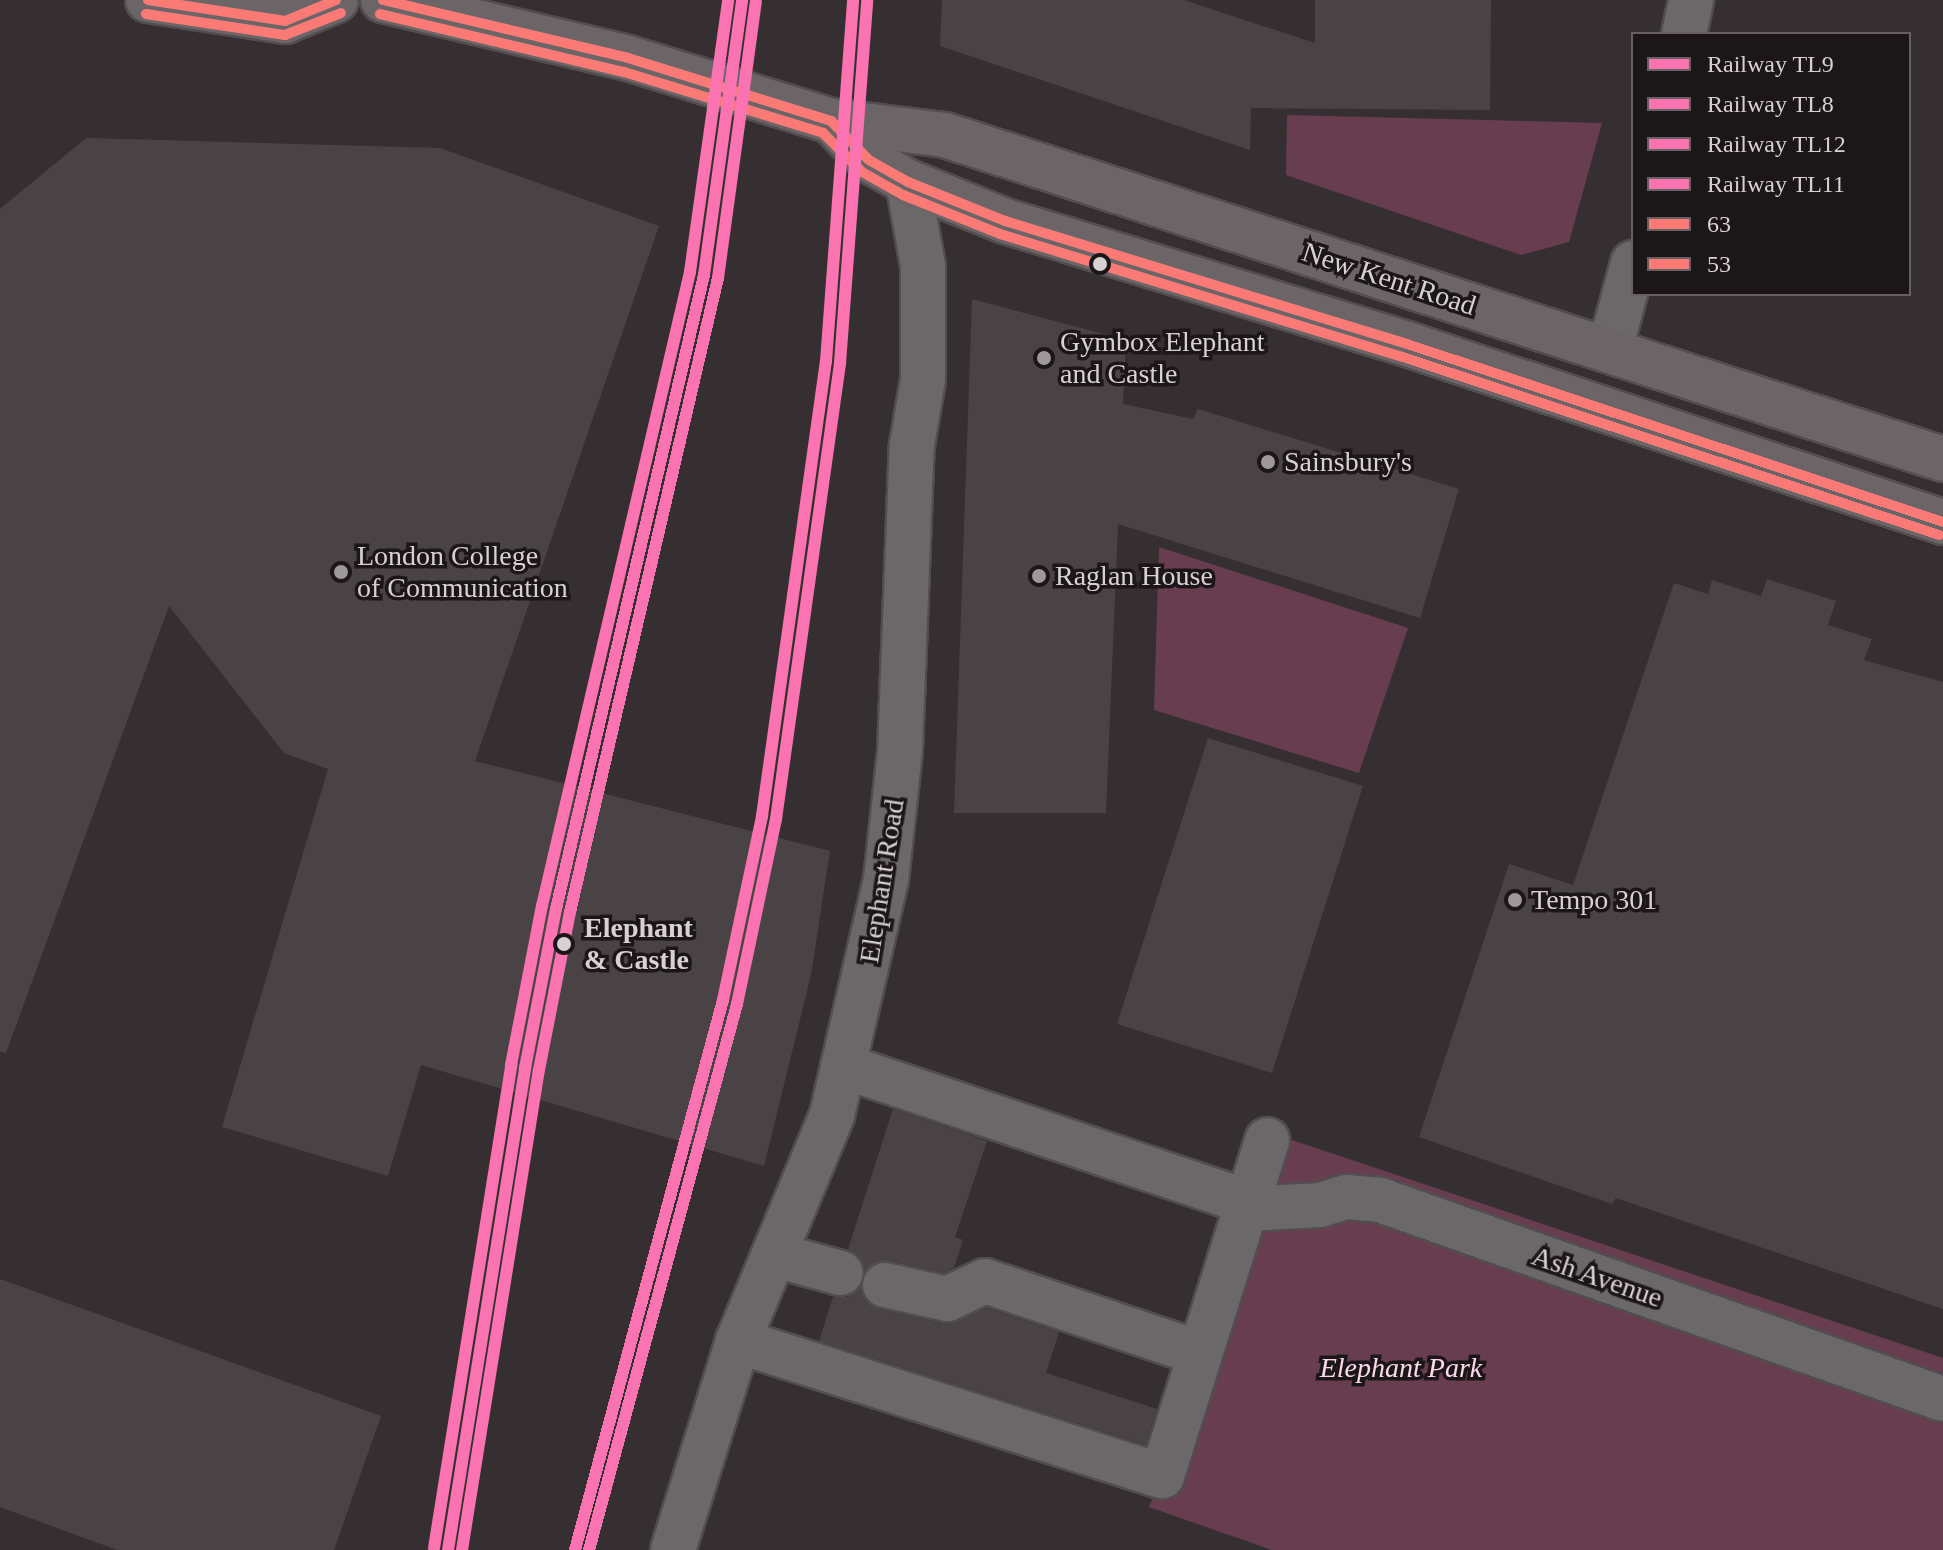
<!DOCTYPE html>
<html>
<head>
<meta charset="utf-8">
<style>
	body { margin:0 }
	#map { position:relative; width:1943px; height:1550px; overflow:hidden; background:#352f31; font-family:"Times New Roman",serif }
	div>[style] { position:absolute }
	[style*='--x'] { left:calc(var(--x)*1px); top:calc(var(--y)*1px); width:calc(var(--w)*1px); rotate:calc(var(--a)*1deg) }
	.green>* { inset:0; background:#693d50 }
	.building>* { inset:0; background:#4a4345 }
	.roads { filter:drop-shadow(2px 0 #524d4e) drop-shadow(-2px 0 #524d4e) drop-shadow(0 2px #524d4e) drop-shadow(0 -2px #524d4e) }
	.minor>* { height:44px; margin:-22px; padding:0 22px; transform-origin:22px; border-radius:22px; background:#6b6869 }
	.highway>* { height:44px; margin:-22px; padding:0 22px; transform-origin:22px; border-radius:22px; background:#6b6567 }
	.bus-1>* { height:10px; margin:-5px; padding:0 5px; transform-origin:5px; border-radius:5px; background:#fc7a76 }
	.bus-2>* { height:10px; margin:-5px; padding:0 5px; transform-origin:5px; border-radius:5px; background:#fc7a76 }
	.rail-1>* { height:12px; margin:-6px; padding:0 6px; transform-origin:6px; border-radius:6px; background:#fb73b0 }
	.rail-2>* { height:12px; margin:-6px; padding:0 6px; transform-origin:6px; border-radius:6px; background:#fb73b0 }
	.rail-3>* { height:12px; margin:-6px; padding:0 6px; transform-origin:6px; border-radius:6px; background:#fb73b0 }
	.rail-4>* { height:12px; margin:-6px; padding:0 6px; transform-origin:6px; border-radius:6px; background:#fb73b0 }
	.dots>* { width:22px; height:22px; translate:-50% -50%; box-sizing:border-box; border:4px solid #1b1618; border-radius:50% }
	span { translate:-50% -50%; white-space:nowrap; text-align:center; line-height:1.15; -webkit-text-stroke:7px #1b1618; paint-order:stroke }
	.street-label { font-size:28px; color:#d8d0d3 }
	.poi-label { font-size:28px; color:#d8d0d3 }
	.left { translate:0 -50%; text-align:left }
	.stop-label { font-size:28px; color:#d8d0d3; font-weight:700 }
	.park-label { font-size:28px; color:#fdd8e6; font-style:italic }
	.legend { position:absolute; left:1631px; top:32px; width:280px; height:264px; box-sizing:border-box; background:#1b1618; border:2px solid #676063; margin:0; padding:10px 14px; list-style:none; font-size:24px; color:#d8d0d3 }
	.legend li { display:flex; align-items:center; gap:16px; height:40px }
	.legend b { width:40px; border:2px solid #676063 }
</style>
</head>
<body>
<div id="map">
	<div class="green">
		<div style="clip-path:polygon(1287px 115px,1602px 123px,1569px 242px,1521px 255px,1286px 175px)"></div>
		<div style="clip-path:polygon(1159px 547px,1408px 628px,1359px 773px,1154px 710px)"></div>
		<div style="clip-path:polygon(1286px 1138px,1943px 1358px,1943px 1550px,1272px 1550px,1149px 1507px,1225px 1321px)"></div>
	</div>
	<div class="building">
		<div style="clip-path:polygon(942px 0,1184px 0,1315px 43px,1315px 0,1491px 0,1490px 110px,1251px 108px,1250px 150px,940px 46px)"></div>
		<div style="clip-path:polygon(86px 138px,440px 148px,659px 226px,475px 761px,830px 851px,811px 975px,764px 1166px,421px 1065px,388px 1176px,222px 1127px,328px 769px,284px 753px,169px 606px,6px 1053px,0 1052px,0 209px)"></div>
		<div style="clip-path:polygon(972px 299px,1126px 340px,1123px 404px,1193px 419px,1198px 409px,1459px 489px,1420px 618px,1118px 524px,1106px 813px,954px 813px)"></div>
		<div style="clip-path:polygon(1767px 579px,1836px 601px,1828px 625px,1872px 639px,1864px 660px,1943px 682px,1943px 1309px,1616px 1198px,1612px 1204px,1419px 1137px,1509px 864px,1573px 885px,1674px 583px,1708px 594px,1712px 580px,1761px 596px)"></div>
		<div style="clip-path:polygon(1208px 738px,1363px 786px,1272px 1073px,1117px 1024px)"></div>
		<div style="clip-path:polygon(893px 1109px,987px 1141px,955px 1237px,963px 1240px,954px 1268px,944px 1273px,890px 1261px,865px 1270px,859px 1256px,848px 1249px)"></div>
		<div style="clip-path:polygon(0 1279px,381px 1416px,334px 1550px,117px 1550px,0 1507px)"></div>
		<div style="clip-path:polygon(861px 1287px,868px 1303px,880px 1309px,942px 1323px,987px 1308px,1059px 1332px,1046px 1373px,1157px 1409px,1146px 1445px,819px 1341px,833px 1297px,848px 1297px)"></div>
	</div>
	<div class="roads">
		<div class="minor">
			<div style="--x:1684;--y:34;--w:35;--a:-78"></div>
			<div style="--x:1610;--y:349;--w:89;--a:-75"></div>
			<div style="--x:843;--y:1066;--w:445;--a:18.6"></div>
			<div style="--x:1265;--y:1208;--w:55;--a:-3.1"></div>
			<div style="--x:1320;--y:1205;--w:28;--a:-17"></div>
			<div style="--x:1347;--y:1197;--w:33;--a:5"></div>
			<div style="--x:1380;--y:1200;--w:597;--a:19.47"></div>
			<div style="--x:775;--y:1255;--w:68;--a:15.3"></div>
			<div style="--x:885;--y:1285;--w:64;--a:12.7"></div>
			<div style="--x:947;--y:1299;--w:42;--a:-25.3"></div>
			<div style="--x:985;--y:1281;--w:226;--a:18.6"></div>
			<div style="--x:738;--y:1341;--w:445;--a:17.7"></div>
			<div style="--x:1162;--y:1476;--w:352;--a:-72.6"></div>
			<div style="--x:673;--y:1550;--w:219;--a:-72.7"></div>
			<div style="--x:738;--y:1341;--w:245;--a:-67.4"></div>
			<div style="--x:832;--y:1115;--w:241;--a:-77.1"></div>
			<div style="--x:886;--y:880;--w:130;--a:-83.8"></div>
			<div style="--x:900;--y:751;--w:306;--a:-87.8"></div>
			<div style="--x:912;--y:445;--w:67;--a:-80.5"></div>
			<div style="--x:923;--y:379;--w:113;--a:-90"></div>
			<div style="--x:923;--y:266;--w:85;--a:-100.1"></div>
		</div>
		<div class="highway">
			<div style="--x:148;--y:0;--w:139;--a:8.7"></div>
			<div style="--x:285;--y:21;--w:55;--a:-22.4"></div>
			<div style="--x:383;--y:0;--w:252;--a:13.3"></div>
			<div style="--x:628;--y:58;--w:213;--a:17.2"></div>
			<div style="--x:831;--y:121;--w:115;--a:7"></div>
			<div style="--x:945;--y:135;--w:1049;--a:17.99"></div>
			<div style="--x:831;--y:121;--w:54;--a:45.7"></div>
			<div style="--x:869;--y:160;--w:45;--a:29.4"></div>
			<div style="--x:908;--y:182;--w:105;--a:21.9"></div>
			<div style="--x:1005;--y:221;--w:420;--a:17"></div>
			<div style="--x:1407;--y:344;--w:565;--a:18.37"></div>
		</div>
	</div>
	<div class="bus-1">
		<div style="--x:148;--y:0;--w:139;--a:8.7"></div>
		<div style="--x:285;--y:21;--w:55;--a:-22.4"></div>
		<div style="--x:383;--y:0;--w:252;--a:13.3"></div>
		<div style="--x:628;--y:58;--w:213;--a:17.2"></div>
		<div style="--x:831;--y:121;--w:54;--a:45.7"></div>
		<div style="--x:869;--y:160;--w:45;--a:29.4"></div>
		<div style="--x:908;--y:182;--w:105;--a:21.9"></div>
		<div style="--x:1005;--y:221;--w:420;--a:17"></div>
		<div style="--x:1407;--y:344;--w:565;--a:18.37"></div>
	</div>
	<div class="bus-2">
		<div style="--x:146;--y:14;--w:141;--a:8.6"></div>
		<div style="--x:285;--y:35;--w:60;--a:-21.4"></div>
		<div style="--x:380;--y:14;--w:251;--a:13.4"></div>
		<div style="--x:624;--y:72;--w:208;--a:17"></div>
		<div style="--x:823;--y:133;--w:55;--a:45"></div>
		<div style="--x:862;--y:172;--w:47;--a:29.3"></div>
		<div style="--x:903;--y:195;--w:105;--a:21.9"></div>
		<div style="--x:1000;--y:234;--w:421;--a:17"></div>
		<div style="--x:1403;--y:357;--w:565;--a:18.37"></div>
	</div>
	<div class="rail-1">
		<div style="--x:575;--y:1550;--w:570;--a:-74.94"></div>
		<div style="--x:723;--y:1000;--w:188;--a:-78"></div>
		<div style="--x:762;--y:816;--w:459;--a:-82"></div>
		<div style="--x:826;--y:361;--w:362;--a:-85.7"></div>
	</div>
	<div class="rail-2">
		<div style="--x:462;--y:1550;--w:486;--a:-80.9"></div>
		<div style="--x:539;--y:1070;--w:161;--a:-78.9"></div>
		<div style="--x:570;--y:912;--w:651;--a:-76.86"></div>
		<div style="--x:718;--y:278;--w:279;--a:-82.2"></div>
		<div style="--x:589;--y:1550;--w:566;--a:-74.83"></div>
		<div style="--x:737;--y:1004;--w:189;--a:-78.1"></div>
		<div style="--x:776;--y:819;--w:460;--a:-82"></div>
		<div style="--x:840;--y:363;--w:363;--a:-85.7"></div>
	</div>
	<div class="rail-3">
		<div style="--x:448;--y:1550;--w:488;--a:-80.9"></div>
		<div style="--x:525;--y:1068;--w:162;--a:-79"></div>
		<div style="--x:556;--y:909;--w:651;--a:-76.86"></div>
		<div style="--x:704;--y:275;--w:278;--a:-82.1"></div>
	</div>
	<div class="rail-4">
		<div style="--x:434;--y:1548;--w:489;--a:-80.9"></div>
		<div style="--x:511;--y:1065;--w:162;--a:-79"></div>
		<div style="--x:542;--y:906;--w:651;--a:-76.86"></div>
		<div style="--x:690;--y:272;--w:275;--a:-82"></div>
	</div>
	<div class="dots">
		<div style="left:1100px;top:264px;background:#d8d0d3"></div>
		<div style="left:1044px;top:358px;background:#9f989a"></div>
		<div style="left:1268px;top:462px;background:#9f989a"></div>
		<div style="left:341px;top:572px;background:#9f989a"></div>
		<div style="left:1039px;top:576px;background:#9f989a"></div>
		<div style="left:1515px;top:900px;background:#9f989a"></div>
		<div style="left:564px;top:944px;background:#d8d0d3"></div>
	</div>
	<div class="street-label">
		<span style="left:1389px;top:279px;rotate:18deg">New Kent Road</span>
		<span style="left:882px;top:881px;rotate:-81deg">Elephant Road</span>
		<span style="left:1597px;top:1277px;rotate:19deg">Ash Avenue</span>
	</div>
	<div class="poi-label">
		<span class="left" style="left:1060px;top:358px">Gymbox Elephant<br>and Castle</span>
		<span class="left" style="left:1284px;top:462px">Sainsbury's</span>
		<span class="left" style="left:357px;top:572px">London College<br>of Communication</span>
		<span class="left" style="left:1055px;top:576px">Raglan House</span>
		<span class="left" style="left:1531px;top:900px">Tempo 301</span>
	</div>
	<div class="stop-label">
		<span class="left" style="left:584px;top:944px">Elephant<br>&amp; Castle</span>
	</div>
	<div class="park-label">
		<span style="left:1401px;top:1368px">Elephant Park</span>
	</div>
	<ul class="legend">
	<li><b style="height:10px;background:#fb73b0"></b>Railway TL9</li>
	<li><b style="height:10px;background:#fb73b0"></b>Railway TL8</li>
	<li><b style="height:10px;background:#fb73b0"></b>Railway TL12</li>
	<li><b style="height:10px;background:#fb73b0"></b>Railway TL11</li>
	<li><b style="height:10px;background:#fc7a76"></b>63</li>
	<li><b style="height:10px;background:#fc7a76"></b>53</li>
	</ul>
</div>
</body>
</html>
